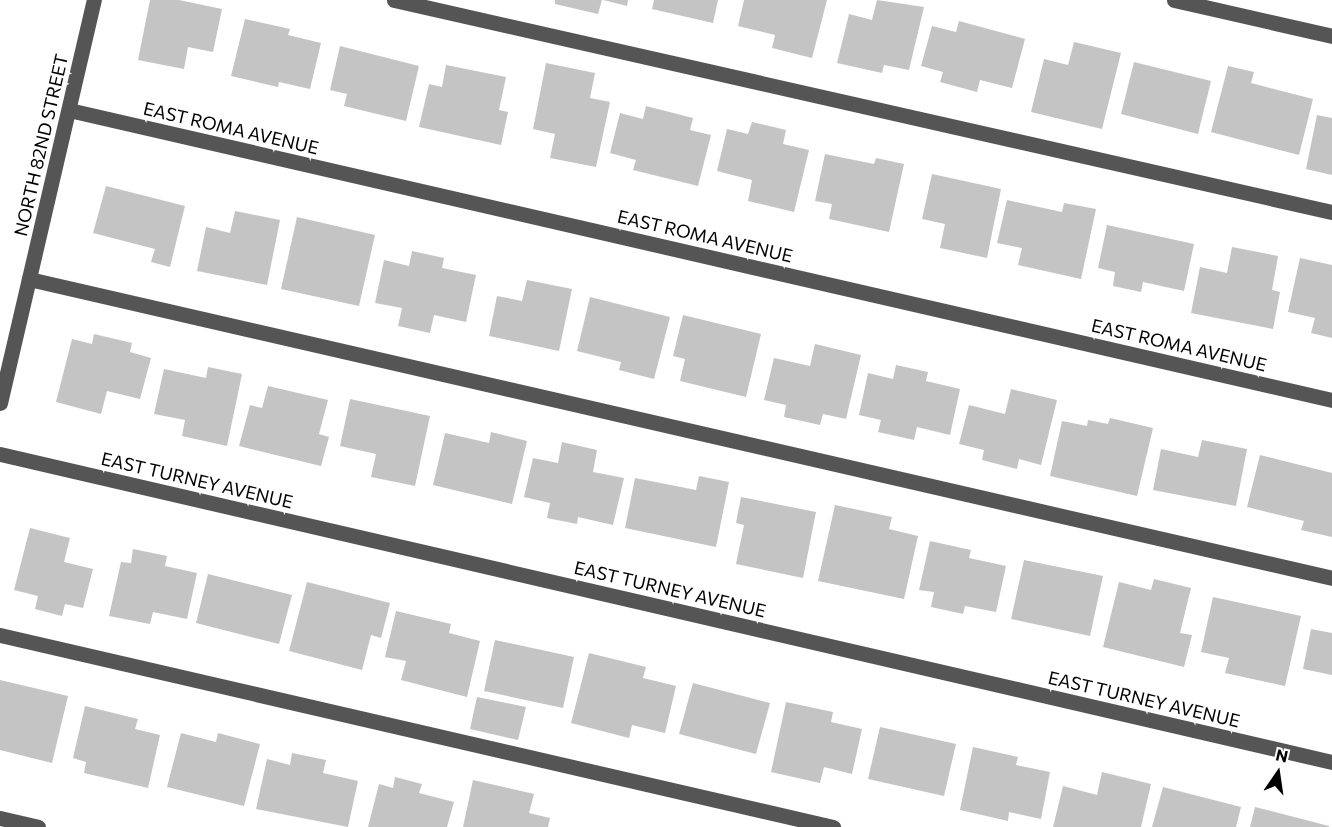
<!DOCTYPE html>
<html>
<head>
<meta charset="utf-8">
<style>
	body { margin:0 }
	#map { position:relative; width:1332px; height:827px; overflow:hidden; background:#fff; font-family:Commissioner,sans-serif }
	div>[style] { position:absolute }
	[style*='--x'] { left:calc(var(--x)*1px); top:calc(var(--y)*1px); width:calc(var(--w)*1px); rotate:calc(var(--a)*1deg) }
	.building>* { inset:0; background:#c4c4c4 }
	.minor>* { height:15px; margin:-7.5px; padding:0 7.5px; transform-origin:7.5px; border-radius:7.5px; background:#555 }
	span { translate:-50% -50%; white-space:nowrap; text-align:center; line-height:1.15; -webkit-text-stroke:5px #fff; paint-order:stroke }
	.street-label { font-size:18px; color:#000 }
	.north { position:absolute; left:1248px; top:743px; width:60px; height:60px; -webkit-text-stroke:4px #fff; paint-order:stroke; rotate:13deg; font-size:16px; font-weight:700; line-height:24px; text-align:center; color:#000 }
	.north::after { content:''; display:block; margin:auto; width:21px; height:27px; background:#000; clip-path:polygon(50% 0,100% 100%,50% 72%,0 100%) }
</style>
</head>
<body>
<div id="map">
	<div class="building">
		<div style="clip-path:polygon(150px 0,179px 0,222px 9px,213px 52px,188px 47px,184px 69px,138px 60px)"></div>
		<div style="clip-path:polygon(555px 0,602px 0,598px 14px,555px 4px)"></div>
		<div style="clip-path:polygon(603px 0,628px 0,627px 6px)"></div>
		<div style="clip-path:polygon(654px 0,718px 0,713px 23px,652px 9px)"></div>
		<div style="clip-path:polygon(744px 0,827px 0,812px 58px,772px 48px,775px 35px,738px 26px)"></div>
		<div style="clip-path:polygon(877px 0,924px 7px,909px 70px,884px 65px,882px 73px,837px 63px,849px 14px,872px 20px)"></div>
		<div style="clip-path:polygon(245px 19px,290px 29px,288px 35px,321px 43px,310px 89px,279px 82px,278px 87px,231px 76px)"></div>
		<div style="clip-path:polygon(959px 21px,1025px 39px,1012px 88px,980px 80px,977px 92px,940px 82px,943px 72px,921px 66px,932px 26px,956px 32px)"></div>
		<div style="clip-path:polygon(1074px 42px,1121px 53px,1102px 129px,1031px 112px,1044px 59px,1068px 65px)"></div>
		<div style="clip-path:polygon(340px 46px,419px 66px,406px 121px,344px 106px,347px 94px,330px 90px)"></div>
		<div style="clip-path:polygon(1134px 62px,1211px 81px,1198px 134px,1121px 114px)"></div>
		<div style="clip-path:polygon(546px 63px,595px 73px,590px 98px,610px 102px,596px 167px,550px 158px,555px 134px,533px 129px)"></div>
		<div style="clip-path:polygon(446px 65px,506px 77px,499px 110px,508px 112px,501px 145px,419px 127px,429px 84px,442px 87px)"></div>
		<div style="clip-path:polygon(1228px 66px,1254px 72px,1251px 83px,1313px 99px,1299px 155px,1211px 132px)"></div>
		<div style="clip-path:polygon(646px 106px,693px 118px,690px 130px,711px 135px,698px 186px,633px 170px,636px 160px,610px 153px,620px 113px,643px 119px)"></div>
		<div style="clip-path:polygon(1317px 115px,1332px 118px,1332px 175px,1306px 169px)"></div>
		<div style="clip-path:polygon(752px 122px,786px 130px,783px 144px,809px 150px,794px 212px,748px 201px,752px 180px,717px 171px,727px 129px,748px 134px)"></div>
		<div style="clip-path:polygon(825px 154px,874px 164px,876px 158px,904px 164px,889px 232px,829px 219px,832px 204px,815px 201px)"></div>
		<div style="clip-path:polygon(932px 174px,1001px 189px,987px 258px,940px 248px,945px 224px,922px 219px)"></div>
		<div style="clip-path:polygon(106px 186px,185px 206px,170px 267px,151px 262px,155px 249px,93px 233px)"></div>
		<div style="clip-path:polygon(1007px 200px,1062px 212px,1064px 203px,1096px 209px,1081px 279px,1018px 265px,1022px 248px,997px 243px)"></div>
		<div style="clip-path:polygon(235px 211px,280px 220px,267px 285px,197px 271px,206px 227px,230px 233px)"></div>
		<div style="clip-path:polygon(297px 217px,375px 235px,359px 306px,281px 289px)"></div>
		<div style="clip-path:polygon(1107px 225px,1194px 244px,1184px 291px,1143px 282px,1141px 292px,1113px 286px,1115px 272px,1098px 268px)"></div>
		<div style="clip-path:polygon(1232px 247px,1278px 256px,1272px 290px,1280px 292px,1273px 329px,1191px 313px,1200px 267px,1227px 273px)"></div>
		<div style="clip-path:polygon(412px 251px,444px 258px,442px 268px,476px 275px,466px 322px,434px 315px,430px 333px,398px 326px,402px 308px,375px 303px,384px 260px,409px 266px)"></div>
		<div style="clip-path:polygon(1300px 258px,1332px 265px,1332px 338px,1311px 333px,1315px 318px,1288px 312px)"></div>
		<div style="clip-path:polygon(527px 280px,572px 289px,559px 351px,489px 336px,497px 296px,522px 301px)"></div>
		<div style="clip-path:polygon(590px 297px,670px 317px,654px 379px,619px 370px,621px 362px,577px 351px)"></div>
		<div style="clip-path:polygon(683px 315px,761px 334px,746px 397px,680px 381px,685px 359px,673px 356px)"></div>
		<div style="clip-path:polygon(94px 334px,132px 343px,130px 352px,151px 358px,140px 399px,107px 391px,101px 414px,56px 402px,72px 339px,92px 344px)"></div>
		<div style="clip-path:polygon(815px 344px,861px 355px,846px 419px,823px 414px,820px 425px,784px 417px,786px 405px,764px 400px,774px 358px,810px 366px)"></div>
		<div style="clip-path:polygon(896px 365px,928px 372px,926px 381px,960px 389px,950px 435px,917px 427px,914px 440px,878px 432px,881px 420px,859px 415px,868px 373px,893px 379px)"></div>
		<div style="clip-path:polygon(208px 367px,242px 374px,227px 446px,182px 436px,185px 420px,154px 414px,164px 369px,206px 378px)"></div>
		<div style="clip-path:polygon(268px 386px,328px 400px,319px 434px,329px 437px,321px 466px,239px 446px,250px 405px,262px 408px)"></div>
		<div style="clip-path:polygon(1011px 389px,1057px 400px,1041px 465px,1019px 459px,1017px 469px,982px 460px,984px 450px,959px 444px,969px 405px,1005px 414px)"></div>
		<div style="clip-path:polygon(350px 399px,430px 416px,415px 486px,371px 477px,376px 454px,340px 446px)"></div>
		<div style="clip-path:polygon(1110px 418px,1153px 428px,1137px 496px,1050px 476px,1062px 421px,1087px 426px,1088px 420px,1108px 424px)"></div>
		<div style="clip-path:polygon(491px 432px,527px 441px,512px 504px,433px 485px,445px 433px,489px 443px)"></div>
		<div style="clip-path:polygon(1202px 440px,1247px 449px,1236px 506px,1153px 490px,1161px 449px,1198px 457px)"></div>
		<div style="clip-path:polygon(562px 442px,597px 450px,593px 472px,624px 478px,613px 525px,578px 517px,577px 524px,547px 518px,550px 503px,524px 497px,533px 458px,558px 463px)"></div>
		<div style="clip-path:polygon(1260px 455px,1332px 473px,1332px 537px,1301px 530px,1304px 521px,1247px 507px)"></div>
		<div style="clip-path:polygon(699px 476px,729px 482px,716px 547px,625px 528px,635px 478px,696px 490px)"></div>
		<div style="clip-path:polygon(741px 497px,816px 512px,803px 578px,736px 564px,744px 525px,736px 523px)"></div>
		<div style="clip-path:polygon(835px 505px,892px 517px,889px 529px,918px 536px,904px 599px,818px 581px)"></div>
		<div style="clip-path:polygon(30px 528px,70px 538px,64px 562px,93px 569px,83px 608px,65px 604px,62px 616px,35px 609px,38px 596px,14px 590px)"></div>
		<div style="clip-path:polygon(930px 541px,971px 550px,969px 558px,1006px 566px,996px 612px,965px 606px,963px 614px,931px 607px,934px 592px,919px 590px)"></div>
		<div style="clip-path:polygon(133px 549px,167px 556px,165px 566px,197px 573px,187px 619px,153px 612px,150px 624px,109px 616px,121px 562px,131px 563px)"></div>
		<div style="clip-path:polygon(1024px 560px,1103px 576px,1090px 636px,1011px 619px)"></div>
		<div style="clip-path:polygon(208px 574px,292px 595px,279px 644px,196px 623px)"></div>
		<div style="clip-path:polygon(1154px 579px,1191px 588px,1180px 633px,1192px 635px,1184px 667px,1103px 647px,1119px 582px,1151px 590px)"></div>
		<div style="clip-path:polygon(307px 582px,390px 603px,381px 638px,371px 635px,362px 670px,289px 651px)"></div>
		<div style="clip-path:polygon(1213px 597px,1301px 616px,1285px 686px,1225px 673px,1229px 658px,1201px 652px)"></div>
		<div style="clip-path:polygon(396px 611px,451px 624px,449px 633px,480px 641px,467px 697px,401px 680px,406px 661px,385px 657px)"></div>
		<div style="clip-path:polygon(1311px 629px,1332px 633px,1332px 675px,1303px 669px)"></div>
		<div style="clip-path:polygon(495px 640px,574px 657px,563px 708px,484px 691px)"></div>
		<div style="clip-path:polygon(589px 653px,646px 667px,643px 678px,676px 686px,665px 733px,632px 725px,629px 738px,571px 723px)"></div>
		<div style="clip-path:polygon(0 680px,68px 696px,52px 763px,0 750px)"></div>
		<div style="clip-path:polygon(693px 683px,770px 703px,756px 754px,679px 734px)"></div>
		<div style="clip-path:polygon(477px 697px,526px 707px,518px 740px,470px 729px)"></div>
		<div style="clip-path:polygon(786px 702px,833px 712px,831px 722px,862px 729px,852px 774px,824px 767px,820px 783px,771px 772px)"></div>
		<div style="clip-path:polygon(85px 706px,138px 719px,135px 729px,160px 735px,148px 788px,84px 773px,86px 762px,73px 758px)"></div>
		<div style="clip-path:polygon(880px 727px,956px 744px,944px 796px,868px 779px)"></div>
		<div style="clip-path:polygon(181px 733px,216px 742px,218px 733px,260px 744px,244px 806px,167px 787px)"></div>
		<div style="clip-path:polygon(973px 747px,1018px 757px,1016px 765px,1050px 772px,1041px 819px,1009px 812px,1008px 821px,960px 810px)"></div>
		<div style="clip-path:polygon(292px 753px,326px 760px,323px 773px,358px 781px,348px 827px,256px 809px,267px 759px,290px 765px)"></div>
		<div style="clip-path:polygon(1102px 772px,1151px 784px,1141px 827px,1053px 827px,1063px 786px,1097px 795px)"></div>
		<div style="clip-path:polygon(395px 777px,422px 784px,419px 793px,454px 802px,447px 827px,368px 827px,379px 784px,393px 788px)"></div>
		<div style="clip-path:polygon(473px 780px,534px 794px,529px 813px,550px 818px,548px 827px,463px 827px)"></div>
		<div style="clip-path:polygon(1163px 787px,1241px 807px,1236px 827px,1152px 827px)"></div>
		<div style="clip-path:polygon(1255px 807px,1329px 826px,1329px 827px,1250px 827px)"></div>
	</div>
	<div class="minor">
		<div style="--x:394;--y:0;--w:962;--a:12.74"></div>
		<div style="--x:1174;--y:0;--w:162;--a:12.8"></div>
		<div style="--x:69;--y:110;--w:1296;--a:12.93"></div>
		<div style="--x:29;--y:279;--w:1337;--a:12.92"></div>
		<div style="--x:0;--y:403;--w:414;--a:-76.9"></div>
		<div style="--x:0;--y:454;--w:1367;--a:13.02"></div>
		<div style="--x:0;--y:635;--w:855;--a:12.98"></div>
		<div style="--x:0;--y:818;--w:39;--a:13"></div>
	</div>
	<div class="street-label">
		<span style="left:231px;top:128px;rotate:13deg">EAST ROMA AVENUE</span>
		<span style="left:41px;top:145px;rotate:-77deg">NORTH 82ND STREET</span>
		<span style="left:705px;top:236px;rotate:13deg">EAST ROMA AVENUE</span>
		<span style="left:1179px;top:345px;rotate:13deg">EAST ROMA AVENUE</span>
		<span style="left:197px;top:480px;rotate:13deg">EAST TURNEY AVENUE</span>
		<span style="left:670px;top:589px;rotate:13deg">EAST TURNEY AVENUE</span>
		<span style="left:1144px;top:699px;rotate:13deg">EAST TURNEY AVENUE</span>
	</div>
	<div class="north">N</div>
</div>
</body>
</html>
